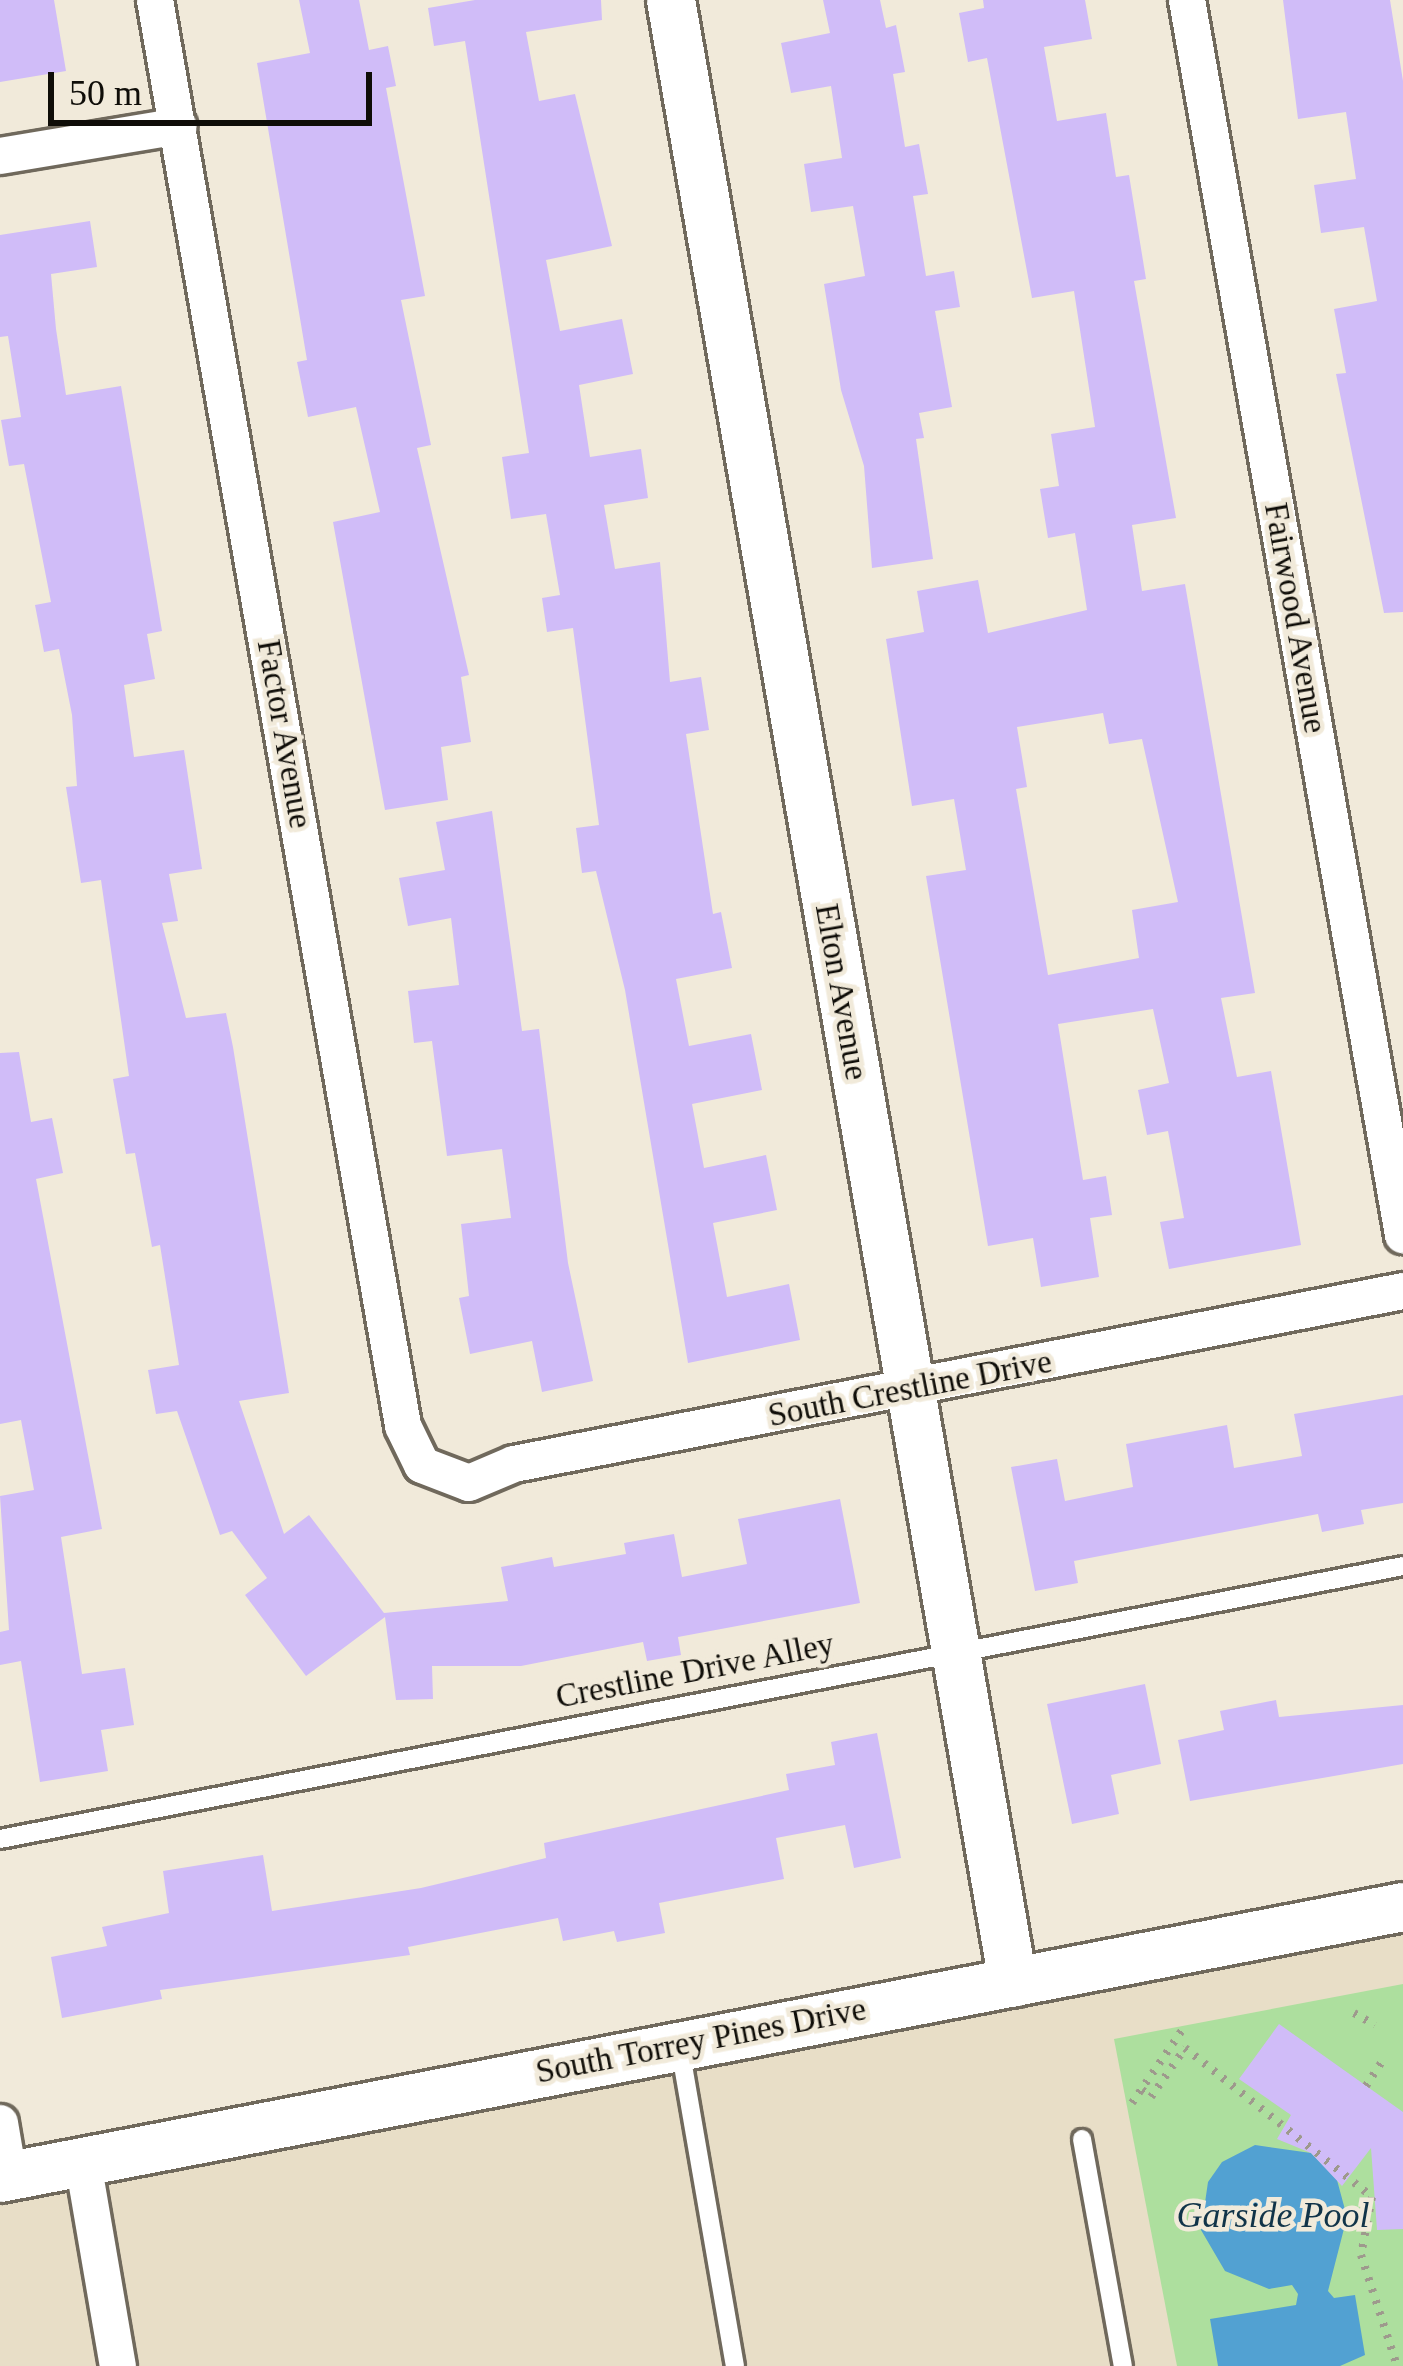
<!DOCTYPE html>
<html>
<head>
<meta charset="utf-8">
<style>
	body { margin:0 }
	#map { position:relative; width:1403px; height:2366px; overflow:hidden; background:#f1eada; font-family:Georgia,serif }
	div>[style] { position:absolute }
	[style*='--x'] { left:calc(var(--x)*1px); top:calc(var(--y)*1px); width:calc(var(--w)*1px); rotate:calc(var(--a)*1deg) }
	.built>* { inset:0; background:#e8dec7 }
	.green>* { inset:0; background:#addf9e }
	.water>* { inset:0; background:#52a1d2 }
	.building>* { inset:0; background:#d0bcf8 }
	.path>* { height:8px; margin-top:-4px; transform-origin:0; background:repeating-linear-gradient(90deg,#9e998d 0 3px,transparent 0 12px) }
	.roads { filter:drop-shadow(3px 0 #70695c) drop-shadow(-3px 0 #70695c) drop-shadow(0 3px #70695c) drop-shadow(0 -3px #70695c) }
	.lane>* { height:18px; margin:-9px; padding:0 9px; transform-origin:9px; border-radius:9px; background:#fff }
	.street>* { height:36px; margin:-18px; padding:0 18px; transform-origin:18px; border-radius:18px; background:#fff }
	.secondary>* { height:48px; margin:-24px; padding:0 24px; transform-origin:24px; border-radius:24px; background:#fff }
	span { translate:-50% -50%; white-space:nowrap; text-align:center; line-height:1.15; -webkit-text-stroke:9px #f1eada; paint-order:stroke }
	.street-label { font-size:33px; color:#0f0d08 }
	.water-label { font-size:36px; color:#113449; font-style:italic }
	.scale { position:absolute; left:48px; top:72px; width:324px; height:54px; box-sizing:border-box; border:6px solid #0f0d08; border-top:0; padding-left:15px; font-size:36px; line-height:42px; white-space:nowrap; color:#0f0d08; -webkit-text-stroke:9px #f1eada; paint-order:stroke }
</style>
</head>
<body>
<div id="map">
	<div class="built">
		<div style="clip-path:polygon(1403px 1907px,1403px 2366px,0 2366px,0 2178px)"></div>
	</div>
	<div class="green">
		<div style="clip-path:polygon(1403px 1984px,1403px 2366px,1177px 2366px,1114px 2039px)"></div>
	</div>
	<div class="water">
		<div style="clip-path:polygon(1255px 2145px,1311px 2153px,1337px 2180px,1347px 2217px,1328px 2291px,1334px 2298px,1355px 2295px,1365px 2355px,1340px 2366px,1218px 2366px,1210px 2319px,1296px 2305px,1298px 2294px,1292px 2285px,1269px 2289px,1225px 2271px,1201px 2230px,1208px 2182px,1222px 2162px)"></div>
	</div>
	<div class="building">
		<div style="clip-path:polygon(0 0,54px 0,66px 71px,0 82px)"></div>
		<div style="clip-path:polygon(299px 0,359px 0,369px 50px,388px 46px,396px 86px,386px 88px,425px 296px,401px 300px,431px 445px,417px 448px,469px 675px,461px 677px,471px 742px,441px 747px,448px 800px,385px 810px,333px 522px,380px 512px,356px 407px,308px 417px,297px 362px,307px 360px,257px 63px,310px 53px)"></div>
		<div style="clip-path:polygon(475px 0,601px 0,602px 20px,526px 32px,539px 101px,575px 94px,612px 246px,546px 260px,560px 331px,622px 319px,633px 374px,579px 385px,590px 457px,641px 449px,648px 498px,604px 505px,615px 569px,660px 562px,670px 682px,701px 677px,709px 730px,686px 734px,713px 914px,721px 912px,732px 968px,676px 979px,689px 1046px,751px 1034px,762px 1090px,692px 1104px,704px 1168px,766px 1155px,777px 1210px,713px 1223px,727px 1297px,789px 1284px,800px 1340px,688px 1363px,625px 990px,596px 871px,582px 873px,576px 828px,599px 825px,573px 628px,547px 632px,542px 598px,560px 595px,546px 514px,511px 519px,502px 457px,529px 453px,465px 41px,434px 46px,428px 8px)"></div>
		<div style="clip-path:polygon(823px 0,880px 0,886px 28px,896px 25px,905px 72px,893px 74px,905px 147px,919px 144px,928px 194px,913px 196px,926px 276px,954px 271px,960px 307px,935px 311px,952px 407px,919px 413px,924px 438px,916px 439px,933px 559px,872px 568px,864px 466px,841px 390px,824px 284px,865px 276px,853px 206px,811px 212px,804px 164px,842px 158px,831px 86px,791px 93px,781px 43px,830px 33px)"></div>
		<div style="clip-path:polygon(evenodd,983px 0,1085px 0,1092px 39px,1044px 47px,1057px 121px,1106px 113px,1116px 177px,1129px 175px,1146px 279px,1134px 281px,1176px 518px,1132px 525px,1142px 591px,1185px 584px,1255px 993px,1221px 998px,1237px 1077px,1271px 1071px,1301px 1245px,1169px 1269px,1160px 1222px,1184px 1218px,1168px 1131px,1147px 1135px,1138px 1090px,1169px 1083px,1153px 1009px,1058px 1024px,1083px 1180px,1106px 1176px,1112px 1215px,1090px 1218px,1099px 1277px,1041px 1287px,1033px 1238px,988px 1246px,926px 876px,966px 870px,954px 799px,912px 806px,886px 639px,924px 632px,917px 591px,978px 580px,988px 633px,1087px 610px,1075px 533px,1048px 538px,1040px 489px,1059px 486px,1051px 434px,1095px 427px,1074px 291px,1032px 298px,987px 58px,968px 62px,959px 13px,984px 8px,983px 0,1103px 713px,1109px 744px,1142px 739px,1178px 902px,1132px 910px,1139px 958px,1048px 975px,1016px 789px,1027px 787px,1017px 727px,1103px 713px)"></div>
		<div style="clip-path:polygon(1283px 0,1390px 0,1403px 81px,1403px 612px,1384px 613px,1336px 374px,1346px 373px,1334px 309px,1377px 301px,1364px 227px,1321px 233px,1314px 185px,1356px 179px,1346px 112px,1298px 119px)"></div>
		<div style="clip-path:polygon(90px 221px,97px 267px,51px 274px,56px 329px,66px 395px,121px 386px,162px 631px,147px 634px,155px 679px,124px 685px,134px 757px,184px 750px,202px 869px,169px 874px,178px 921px,162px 923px,186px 1018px,226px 1013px,233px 1047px,289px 1393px,239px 1401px,284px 1534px,309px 1515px,384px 1613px,508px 1601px,501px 1567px,552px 1557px,554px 1567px,626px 1554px,624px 1543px,674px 1534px,682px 1577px,747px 1564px,738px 1519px,840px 1499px,860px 1603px,678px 1637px,681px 1655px,647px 1661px,643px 1642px,521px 1666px,432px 1666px,433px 1699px,396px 1700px,385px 1617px,306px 1676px,245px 1595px,267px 1578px,232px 1531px,220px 1535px,177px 1411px,156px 1414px,148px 1370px,179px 1365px,160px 1245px,152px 1247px,135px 1153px,126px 1154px,113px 1079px,129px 1076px,101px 880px,81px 883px,66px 787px,77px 786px,72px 715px,59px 649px,44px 652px,35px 605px,51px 602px,24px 464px,9px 466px,1px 420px,21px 417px,8px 336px,0 337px,0 235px)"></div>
		<div style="clip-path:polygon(492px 811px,522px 1031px,539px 1029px,568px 1263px,593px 1381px,542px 1392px,532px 1341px,470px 1354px,459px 1298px,469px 1296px,461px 1224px,511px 1218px,502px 1149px,447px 1156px,432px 1041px,414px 1043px,408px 991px,459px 985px,451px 918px,408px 926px,399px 878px,445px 870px,436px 822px)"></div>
		<div style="clip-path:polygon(19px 1052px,31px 1122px,52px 1118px,63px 1173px,36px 1179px,102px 1529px,61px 1537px,82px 1674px,125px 1668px,134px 1725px,101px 1730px,108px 1771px,40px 1782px,21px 1661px,0 1665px,0 1632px,9px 1630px,0 1496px,34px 1490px,21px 1420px,0 1424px,0 1053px)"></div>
		<div style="clip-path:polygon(1403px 1395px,1403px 1503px,1361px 1510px,1364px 1524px,1322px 1532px,1318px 1514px,1074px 1561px,1078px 1583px,1035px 1591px,1011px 1467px,1057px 1459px,1065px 1501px,1133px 1487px,1126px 1444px,1227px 1425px,1234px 1468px,1302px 1456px,1294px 1414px)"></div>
		<div style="clip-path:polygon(1145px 1684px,1161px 1764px,1111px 1775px,1119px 1814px,1072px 1824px,1047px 1704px)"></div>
		<div style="clip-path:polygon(1276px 1700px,1279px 1717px,1403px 1705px,1403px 1764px,1190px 1801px,1178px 1740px,1224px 1730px,1220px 1711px)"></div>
		<div style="clip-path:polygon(877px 1733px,901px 1858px,854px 1868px,845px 1825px,776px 1838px,784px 1879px,659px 1903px,665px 1933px,617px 1942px,614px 1931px,563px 1941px,558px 1918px,408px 1947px,410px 1955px,160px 1990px,162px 1999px,62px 2018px,51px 1957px,107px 1946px,102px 1927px,169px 1913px,163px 1871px,263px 1855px,272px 1911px,421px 1888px,546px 1858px,544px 1843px,789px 1790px,786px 1774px,835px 1765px,831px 1742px)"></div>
		<div style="clip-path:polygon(1279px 2024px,1403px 2112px,1403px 2229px,1377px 2230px,1371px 2148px,1342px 2186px,1311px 2153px,1277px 2139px,1291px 2115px,1239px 2079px)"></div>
	</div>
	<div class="path">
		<div style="--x:1354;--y:2013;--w:24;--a:30"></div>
		<div style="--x:1366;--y:2086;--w:33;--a:-57"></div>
		<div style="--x:1142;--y:2090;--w:11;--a:38"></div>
		<div style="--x:1151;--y:2097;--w:60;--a:-55.2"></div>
		<div style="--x:1185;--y:2048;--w:239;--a:38.5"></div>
		<div style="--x:1372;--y:2197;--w:59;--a:100.7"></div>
		<div style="--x:1361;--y:2255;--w:117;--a:72"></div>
		<div style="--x:1132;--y:2103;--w:93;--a:-55.5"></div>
	</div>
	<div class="roads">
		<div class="lane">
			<div style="--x:0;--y:1839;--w:1429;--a:-11.01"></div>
			<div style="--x:680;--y:2048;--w:323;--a:80.2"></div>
			<div style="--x:1082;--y:2139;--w:231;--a:79.8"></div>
		</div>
		<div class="street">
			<div style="--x:155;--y:0;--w:1447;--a:80.13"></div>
			<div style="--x:403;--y:1426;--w:43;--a:64"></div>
			<div style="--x:422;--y:1465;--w:50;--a:21"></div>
			<div style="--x:469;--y:1483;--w:49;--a:-22.9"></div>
			<div style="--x:514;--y:1464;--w:906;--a:-11.01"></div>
			<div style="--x:1187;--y:0;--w:1254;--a:80.08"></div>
			<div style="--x:0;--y:156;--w:181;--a:-9.5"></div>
			<div style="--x:0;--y:2123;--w:54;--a:80.4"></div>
			<div style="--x:83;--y:2162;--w:207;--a:80.3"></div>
		</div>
		<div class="secondary">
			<div style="--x:671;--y:0;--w:2012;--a:80.21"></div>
			<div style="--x:0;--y:2178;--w:1429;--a:-10.93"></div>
		</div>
	</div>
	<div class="street-label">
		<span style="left:1295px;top:618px;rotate:80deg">Fairwood Avenue</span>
		<span style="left:284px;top:734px;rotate:80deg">Factor Avenue</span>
		<span style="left:841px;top:992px;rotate:80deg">Elton Avenue</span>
		<span style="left:910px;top:1389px;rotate:-11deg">South Crestline Drive</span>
		<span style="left:695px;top:1671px;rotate:-11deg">Crestline Drive Alley</span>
		<span style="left:701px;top:2041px;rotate:-11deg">South Torrey Pines Drive</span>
	</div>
	<div class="water-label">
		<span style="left:1273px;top:2216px">Garside Pool</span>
	</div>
	<div class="scale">50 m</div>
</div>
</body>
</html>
